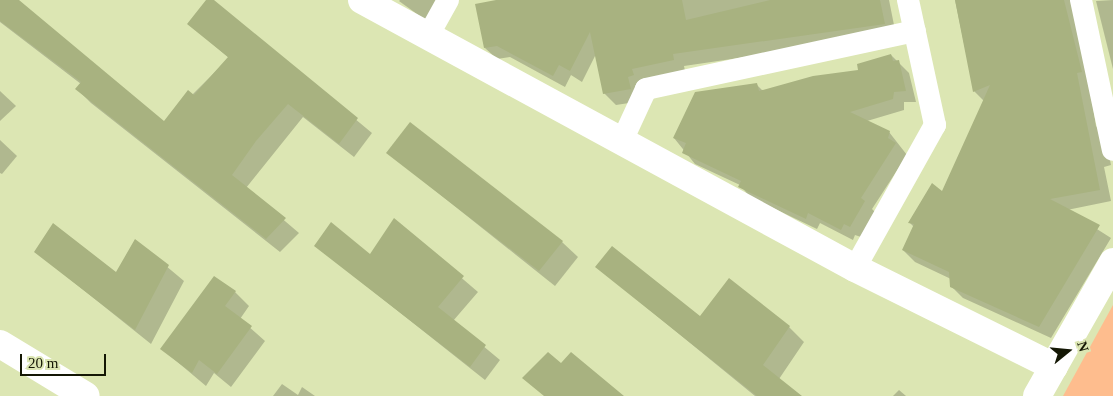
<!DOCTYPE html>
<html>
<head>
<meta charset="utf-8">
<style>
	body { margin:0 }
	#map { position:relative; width:1113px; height:396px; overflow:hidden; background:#dce6b3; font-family:Georgia,serif }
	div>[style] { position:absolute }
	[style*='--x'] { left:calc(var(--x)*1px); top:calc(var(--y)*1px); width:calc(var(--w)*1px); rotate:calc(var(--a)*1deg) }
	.green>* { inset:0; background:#febd8e }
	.shadow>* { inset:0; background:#0003 }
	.building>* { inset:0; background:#a8b280 }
	.minor>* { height:22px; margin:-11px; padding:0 11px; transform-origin:11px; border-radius:11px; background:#fff }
	.tertiary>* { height:28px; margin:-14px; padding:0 14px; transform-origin:14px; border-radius:14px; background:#fff }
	span { translate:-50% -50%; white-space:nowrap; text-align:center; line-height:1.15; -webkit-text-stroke:4px #dce6b3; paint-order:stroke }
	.north { position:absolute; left:1043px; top:326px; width:50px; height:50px; -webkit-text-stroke:4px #dce6b3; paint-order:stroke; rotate:73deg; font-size:14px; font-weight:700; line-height:20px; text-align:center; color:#141705 }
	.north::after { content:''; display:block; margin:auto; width:18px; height:22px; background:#141705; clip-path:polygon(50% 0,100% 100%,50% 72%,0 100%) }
	.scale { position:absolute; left:20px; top:354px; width:86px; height:22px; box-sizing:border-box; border:2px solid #141705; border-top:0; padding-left:6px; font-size:15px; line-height:18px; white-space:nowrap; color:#141705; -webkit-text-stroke:4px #dce6b3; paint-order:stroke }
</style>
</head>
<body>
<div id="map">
	<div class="green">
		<div style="clip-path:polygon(1113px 305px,1113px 396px,1063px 396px)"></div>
	</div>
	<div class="shadow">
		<div style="clip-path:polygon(0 0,15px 0,164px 123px,229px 58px,189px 24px,212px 0,372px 133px,354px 157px,303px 117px,246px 188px,299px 233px,280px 252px,91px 103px,77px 89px,81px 84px,0 22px)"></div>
		<div style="clip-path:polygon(443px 0,428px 22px,399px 1px,400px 0)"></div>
		<div style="clip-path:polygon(502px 0,889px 0,896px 35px,684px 66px,685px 71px,642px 101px,616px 105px,604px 93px,596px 54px,582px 82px,571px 75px,565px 87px,510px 57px,497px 59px,485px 48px)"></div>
		<div style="clip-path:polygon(955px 0,1076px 0,1096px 126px,1105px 135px,1111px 165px,1104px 167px,1111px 201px,1067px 210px,1111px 238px,1051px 338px,963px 298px,951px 286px,951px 279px,915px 262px,903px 250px,914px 227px,910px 223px,942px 193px,984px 101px,974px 91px)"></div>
		<div style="clip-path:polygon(1113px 0,1113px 69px,1096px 1px)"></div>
		<div style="clip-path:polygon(891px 55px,909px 73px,916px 102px,904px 102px,904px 110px,867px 121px,889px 132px,907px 155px,872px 209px,876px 213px,861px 237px,855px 235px,853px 240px,820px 223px,817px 229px,750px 197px,740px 185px,695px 164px,674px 138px,757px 85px,763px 91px,860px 71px)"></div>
		<div style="clip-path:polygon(0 91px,16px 106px,0 121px)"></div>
		<div style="clip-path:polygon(0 140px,17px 156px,2px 174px,0 173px)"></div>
		<div style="clip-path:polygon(388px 153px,562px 242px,578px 257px,555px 286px)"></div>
		<div style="clip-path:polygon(394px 220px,478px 292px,453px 321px,500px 360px,485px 380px,316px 246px,371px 255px)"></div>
		<div style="clip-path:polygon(135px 240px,184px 281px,151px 344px,36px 252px,116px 274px)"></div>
		<div style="clip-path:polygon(597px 267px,701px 317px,789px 327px,804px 342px,779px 379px,799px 396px,755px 396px)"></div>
		<div style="clip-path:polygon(235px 292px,249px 306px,240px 319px,265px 341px,231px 387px,214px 373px,206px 386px,162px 349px)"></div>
		<div style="clip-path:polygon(282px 384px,298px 395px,302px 387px,315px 396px,273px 396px)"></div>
		<div style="clip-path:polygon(899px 390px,906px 396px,893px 396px)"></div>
	</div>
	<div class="building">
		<div style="clip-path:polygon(0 0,19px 0,164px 121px,188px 90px,194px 95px,228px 57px,187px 24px,206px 0,214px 0,358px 118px,339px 144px,288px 104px,256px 141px,232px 175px,286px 218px,266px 239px,75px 89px,81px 82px,0 21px)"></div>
		<div style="clip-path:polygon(496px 0,682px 0,686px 20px,770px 0,880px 0,885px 24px,673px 54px,674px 60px,632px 69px,634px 75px,628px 77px,631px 89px,603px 94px,590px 32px,570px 71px,559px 65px,553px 76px,497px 46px,484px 48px,475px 4px)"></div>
		<div style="clip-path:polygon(955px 0,1064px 0,1082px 72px,1077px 73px,1100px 190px,1050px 199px,1100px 225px,1039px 327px,950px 287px,949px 272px,902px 250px,914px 224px,908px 223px,932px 183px,942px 191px,990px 85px,973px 92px)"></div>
		<div style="clip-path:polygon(891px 54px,893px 61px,899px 60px,906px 91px,894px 92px,893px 99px,850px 112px,890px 131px,888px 138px,896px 143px,861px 198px,865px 201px,850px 227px,844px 224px,841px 230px,808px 213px,806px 219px,738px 187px,741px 181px,682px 153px,686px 143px,673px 138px,695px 92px,757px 83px,759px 91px,813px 76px,858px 70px,857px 64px)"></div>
		<div style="clip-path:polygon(410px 122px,563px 241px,539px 271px,386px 153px)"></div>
		<div style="clip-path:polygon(394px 218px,464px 276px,438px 307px,486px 345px,470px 367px,314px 246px,331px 222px,370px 254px)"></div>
		<div style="clip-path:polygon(53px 223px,116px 272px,135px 239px,169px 265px,135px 330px,34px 252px)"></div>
		<div style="clip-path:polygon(612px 246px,700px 316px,729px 278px,790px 326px,763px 365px,802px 396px,757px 396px,595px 267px)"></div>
		<div style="clip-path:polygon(214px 276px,236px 291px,225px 306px,252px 326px,217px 374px,199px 360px,192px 373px,160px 349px)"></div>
		<div style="clip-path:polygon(548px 352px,561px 363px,571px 352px,624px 396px,544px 396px,522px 378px)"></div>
	</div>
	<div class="minor">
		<div style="--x:1081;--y:0;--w:153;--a:78"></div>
		<div style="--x:428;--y:36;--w:41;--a:-60.9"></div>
		<div style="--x:622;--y:141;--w:57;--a:-65.2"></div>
		<div style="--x:646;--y:89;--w:275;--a:-12.2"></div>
		<div style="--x:855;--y:268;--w:164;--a:-60.8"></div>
		<div style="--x:935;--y:125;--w:128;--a:-102.2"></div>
	</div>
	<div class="tertiary">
		<div style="--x:362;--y:0;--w:561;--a:28.53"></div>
		<div style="--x:855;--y:268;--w:222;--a:26.4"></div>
		<div style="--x:0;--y:344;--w:100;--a:31.2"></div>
		<div style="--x:1037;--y:396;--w:154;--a:-60.4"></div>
	</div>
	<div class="north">N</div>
	<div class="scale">20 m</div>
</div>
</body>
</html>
